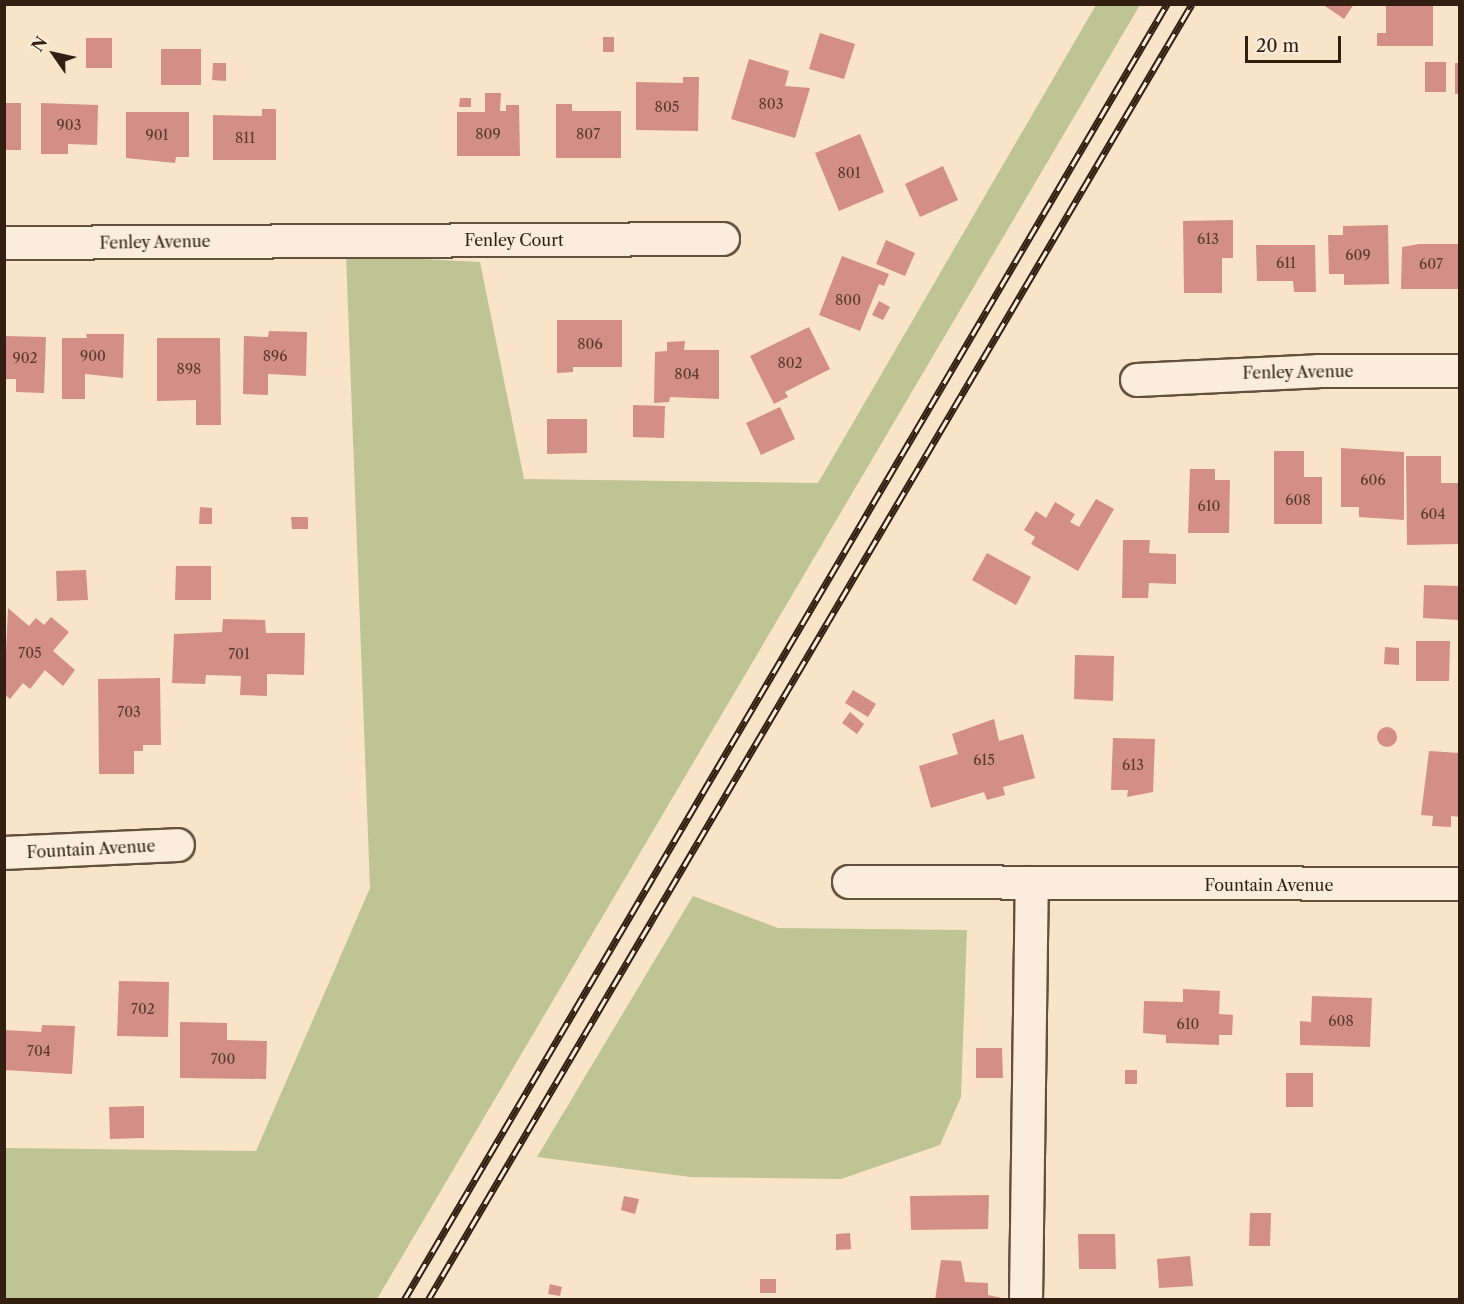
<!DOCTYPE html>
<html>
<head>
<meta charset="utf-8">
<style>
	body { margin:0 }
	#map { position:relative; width:1464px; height:1304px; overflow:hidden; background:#f9e4c8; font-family:"Libre Caslon Text",serif }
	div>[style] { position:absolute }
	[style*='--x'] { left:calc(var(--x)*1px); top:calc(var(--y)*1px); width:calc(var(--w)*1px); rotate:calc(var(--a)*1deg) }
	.green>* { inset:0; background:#bfc495 }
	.building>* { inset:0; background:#d38f86 }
	.round { border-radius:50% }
	.roads { filter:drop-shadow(2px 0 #64503f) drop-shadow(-2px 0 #64503f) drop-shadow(0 2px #64503f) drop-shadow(0 -2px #64503f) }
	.minor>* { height:32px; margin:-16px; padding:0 16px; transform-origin:16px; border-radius:16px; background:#fbeddb }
	.rail>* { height:7px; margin-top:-3.5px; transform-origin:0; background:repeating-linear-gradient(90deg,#fbeddb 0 14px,#321f11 0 28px); box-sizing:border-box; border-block:2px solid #321f11 }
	span { translate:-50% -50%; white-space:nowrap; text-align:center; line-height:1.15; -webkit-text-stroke:4.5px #fbeddb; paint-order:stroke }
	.number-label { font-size:14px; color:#5a3b2e }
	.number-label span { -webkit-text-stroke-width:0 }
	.street-label { font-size:16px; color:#321f11 }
	.frame { position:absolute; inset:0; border:6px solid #321f11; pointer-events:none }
	.north { position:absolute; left:24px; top:24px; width:60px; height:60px; -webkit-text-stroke:4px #fbeddb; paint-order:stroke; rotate:304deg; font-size:16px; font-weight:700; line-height:24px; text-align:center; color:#321f11 }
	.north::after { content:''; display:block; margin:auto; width:21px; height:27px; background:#321f11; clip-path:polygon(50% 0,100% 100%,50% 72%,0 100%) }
	.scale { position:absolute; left:1245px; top:36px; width:96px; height:27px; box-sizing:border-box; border:3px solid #321f11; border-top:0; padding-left:8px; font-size:18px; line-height:21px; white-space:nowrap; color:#321f11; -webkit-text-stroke:4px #fbeddb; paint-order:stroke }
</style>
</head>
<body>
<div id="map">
	<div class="green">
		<div style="clip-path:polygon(1096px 5px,1140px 5px,377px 1299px,5px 1300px,5px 1148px,256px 1151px,370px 888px,346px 255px,480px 262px,524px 479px,818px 483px)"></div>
		<div style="clip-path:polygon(693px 896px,778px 928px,967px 930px,961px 1097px,940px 1145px,841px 1179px,690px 1177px,537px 1157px)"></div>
	</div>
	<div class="building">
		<div style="clip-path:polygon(1322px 4px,1354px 4px,1344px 19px)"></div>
		<div style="clip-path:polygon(1386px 4px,1433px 4px,1433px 46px,1377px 46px,1377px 33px,1386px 33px)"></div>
		<div style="clip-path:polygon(820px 33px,855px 44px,844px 79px,809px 69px)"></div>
		<div style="clip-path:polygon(603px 37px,614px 37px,614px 52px,603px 52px)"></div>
		<div style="clip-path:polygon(86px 38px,112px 38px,112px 68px,86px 68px)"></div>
		<div style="clip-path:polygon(161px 49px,201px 49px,201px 85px,161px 85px)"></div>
		<div style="clip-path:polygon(749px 59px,789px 71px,785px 86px,810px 88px,795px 138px,731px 119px)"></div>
		<div style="clip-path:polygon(1425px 62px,1446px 62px,1446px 92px,1425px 92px)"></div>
		<div style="clip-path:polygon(213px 63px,226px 63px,226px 81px,212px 80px)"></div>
		<div style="clip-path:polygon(1455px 63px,1460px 63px,1460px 94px,1455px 94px)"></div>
		<div style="clip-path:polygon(683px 77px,699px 77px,698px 131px,636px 130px,636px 82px,683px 83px)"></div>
		<div style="clip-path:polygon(485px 93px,501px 93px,500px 111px,506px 111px,506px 105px,519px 105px,520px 156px,457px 156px,457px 112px,485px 112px)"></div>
		<div style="clip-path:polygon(460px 98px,471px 98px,471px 107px,459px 107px)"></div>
		<div style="clip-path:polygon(4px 103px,21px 103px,21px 150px,4px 150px)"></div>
		<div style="clip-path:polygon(41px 103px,98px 105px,97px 145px,68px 144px,68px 154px,41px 154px)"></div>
		<div style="clip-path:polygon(556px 104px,572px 104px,572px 111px,621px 111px,621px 158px,556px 158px)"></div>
		<div style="clip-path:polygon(262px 109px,276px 109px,276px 160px,213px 160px,213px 115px,262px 116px)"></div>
		<div style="clip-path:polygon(126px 112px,189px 112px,189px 157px,176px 157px,175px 163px,126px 158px)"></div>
		<div style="clip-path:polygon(860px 134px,884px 192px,839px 211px,815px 153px)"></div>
		<div style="clip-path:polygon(943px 166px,958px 200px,920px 217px,905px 184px)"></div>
		<div style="clip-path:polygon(1233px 220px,1233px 258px,1222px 258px,1222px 293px,1184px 293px,1183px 221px)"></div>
		<div style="clip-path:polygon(1388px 225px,1389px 284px,1344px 285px,1344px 274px,1329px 274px,1328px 235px,1343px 235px,1343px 226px)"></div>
		<div style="clip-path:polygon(886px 240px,915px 253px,905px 276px,876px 264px)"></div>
		<div style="clip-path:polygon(1419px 244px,1460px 244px,1459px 289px,1401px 289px,1402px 247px)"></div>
		<div style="clip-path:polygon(1256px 245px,1315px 245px,1316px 292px,1294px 292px,1293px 281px,1257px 281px)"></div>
		<div style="clip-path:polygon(842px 256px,889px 274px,884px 286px,879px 284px,860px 331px,819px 315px)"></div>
		<div style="clip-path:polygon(879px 301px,890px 307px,883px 320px,872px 315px)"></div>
		<div style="clip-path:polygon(557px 320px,622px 320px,622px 367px,573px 367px,573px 372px,557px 373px)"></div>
		<div style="clip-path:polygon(809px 327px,830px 369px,785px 392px,788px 397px,774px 404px,750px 356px)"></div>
		<div style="clip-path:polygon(269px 331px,307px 332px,306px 376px,268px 374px,268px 395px,243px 394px,244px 336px,268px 337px)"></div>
		<div style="clip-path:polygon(86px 334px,124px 334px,123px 378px,85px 374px,85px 399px,62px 399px,62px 338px,87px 338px)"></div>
		<div style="clip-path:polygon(4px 336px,46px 337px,44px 393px,16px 392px,16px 379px,4px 379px)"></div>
		<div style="clip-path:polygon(157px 338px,220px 338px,221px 425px,196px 425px,196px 400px,157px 401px)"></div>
		<div style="clip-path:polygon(685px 341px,684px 350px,719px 350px,719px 399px,670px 397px,669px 402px,654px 403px,655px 352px,667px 351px,667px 342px)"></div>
		<div style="clip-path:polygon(633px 405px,665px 406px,664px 438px,633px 437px)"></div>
		<div style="clip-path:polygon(780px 407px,795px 439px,761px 455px,746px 423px)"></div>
		<div style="clip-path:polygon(547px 419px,587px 419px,587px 453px,547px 454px)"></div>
		<div style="clip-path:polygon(1341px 448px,1404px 452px,1404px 520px,1359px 517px,1359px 507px,1341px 507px)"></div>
		<div style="clip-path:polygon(1274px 451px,1304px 451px,1304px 477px,1322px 477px,1322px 524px,1274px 524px)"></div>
		<div style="clip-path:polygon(1406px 456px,1441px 456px,1441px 483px,1460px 483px,1460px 544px,1407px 545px)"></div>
		<div style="clip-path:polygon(1190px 469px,1215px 469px,1215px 480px,1230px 480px,1229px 533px,1188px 533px)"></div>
		<div style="clip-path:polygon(1096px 499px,1114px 509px,1078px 571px,1031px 544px,1035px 537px,1024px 530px,1036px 511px,1046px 518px,1055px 502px,1075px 514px,1070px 522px,1079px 527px)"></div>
		<div style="clip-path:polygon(200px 507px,212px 508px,212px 524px,199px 524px)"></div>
		<div style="clip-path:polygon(291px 517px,308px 517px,308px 529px,292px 529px)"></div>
		<div style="clip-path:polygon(1123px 540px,1150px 540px,1149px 553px,1176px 554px,1176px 584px,1149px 583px,1148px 598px,1122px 598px)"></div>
		<div style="clip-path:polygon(987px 553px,1031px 577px,1016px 605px,972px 580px)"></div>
		<div style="clip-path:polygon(176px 566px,211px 566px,211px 600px,175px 600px)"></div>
		<div style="clip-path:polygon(86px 570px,88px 600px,57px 601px,56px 571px)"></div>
		<div style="clip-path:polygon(1424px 585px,1460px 586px,1459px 620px,1423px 618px)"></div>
		<div style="clip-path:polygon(8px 608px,29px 626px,36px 618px,44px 625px,51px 617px,69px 632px,53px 651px,75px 670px,63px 686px,45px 670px,30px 689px,23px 683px,10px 699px,4px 694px)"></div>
		<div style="clip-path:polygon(223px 619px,265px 620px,266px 633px,305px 633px,304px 675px,267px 674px,267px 696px,240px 695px,241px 676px,206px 675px,205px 684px,172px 683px,174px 634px,222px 632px)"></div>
		<div style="clip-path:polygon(1416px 641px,1450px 641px,1449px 681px,1416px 681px)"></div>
		<div style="clip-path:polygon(1385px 647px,1399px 648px,1399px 665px,1384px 664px)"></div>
		<div style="clip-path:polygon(1075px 655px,1114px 656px,1113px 701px,1074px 699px)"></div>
		<div style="clip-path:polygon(160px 678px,161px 745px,143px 745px,143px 751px,134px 751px,134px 774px,99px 774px,98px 679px)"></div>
		<div style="clip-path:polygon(853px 690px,876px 704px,868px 717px,845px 703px)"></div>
		<div style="clip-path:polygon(850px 712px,864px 724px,857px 734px,842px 723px)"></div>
		<div style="clip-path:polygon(994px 719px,999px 741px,1023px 734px,1035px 778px,1003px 787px,1005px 795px,987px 800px,984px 792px,931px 808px,919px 766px,958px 754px,952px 734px)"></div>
		<div class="round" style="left:1377px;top:727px;width:20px;height:20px"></div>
		<div style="clip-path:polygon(1113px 738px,1155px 739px,1153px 792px,1127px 797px,1128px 790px,1111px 790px)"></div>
		<div style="clip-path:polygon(1429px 751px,1460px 753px,1460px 817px,1451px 816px,1451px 827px,1432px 826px,1433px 816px,1421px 815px)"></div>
		<div style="clip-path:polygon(119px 981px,169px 982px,168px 1037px,117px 1036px)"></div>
		<div style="clip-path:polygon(1183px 989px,1220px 991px,1219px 1014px,1233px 1015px,1232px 1035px,1219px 1035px,1219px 1045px,1166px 1043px,1166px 1035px,1143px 1033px,1144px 1001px,1183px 1002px)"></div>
		<div style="clip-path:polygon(1312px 996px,1372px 998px,1370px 1047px,1300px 1045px,1300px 1021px,1311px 1022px)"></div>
		<div style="clip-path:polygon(180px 1022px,227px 1023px,227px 1040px,267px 1041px,266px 1079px,180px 1078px)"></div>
		<div style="clip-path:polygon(42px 1025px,75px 1026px,72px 1074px,4px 1070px,4px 1030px,41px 1032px)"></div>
		<div style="clip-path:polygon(976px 1048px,1002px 1048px,1003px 1078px,976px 1078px)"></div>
		<div style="clip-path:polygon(1125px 1070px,1137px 1070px,1137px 1084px,1125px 1084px)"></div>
		<div style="clip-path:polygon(1286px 1073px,1313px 1073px,1313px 1107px,1286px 1107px)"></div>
		<div style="clip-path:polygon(144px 1106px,144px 1138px,110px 1139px,109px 1107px)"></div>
		<div style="clip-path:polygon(989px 1195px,988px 1229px,911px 1230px,910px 1196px)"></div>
		<div style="clip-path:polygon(624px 1196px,639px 1199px,635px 1214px,621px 1210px)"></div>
		<div style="clip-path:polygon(1250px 1213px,1271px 1213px,1270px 1246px,1249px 1246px)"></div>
		<div style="clip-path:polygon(850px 1233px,851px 1249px,836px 1250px,836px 1234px)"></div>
		<div style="clip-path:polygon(1078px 1234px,1115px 1234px,1116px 1269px,1079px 1269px)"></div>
		<div style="clip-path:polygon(1190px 1256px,1193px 1286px,1159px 1288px,1157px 1259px)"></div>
		<div style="clip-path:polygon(941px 1260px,961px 1261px,965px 1282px,988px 1283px,988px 1295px,1011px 1300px,935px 1300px)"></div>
		<div style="clip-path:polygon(760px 1279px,776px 1279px,776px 1293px,760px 1293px)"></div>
		<div style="clip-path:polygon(550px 1284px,562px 1287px,560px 1296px,548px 1294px)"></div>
	</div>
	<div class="roads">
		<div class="minor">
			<div style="--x:4;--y:243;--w:719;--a:-0.32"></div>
			<div style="--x:1137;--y:380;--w:181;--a:-2.8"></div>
			<div style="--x:1318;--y:371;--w:142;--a:0"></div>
			<div style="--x:4;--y:853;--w:174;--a:-2.6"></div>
			<div style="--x:849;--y:882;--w:611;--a:0.19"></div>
			<div style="--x:1026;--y:1300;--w:417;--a:-89.2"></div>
		</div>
	</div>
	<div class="rail">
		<div style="--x:404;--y:1300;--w:1504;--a:-59.51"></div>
		<div style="--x:428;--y:1300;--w:1504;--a:-59.48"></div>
	</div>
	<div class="number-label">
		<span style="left:771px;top:104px">803</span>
		<span style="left:667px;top:107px">805</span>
		<span style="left:69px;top:125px">903</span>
		<span style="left:488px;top:134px">809</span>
		<span style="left:588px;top:134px">807</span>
		<span style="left:157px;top:135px">901</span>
		<span style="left:245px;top:138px">811</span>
		<span style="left:849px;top:173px">801</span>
		<span style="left:1208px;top:239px">613</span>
		<span style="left:1358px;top:255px">609</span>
		<span style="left:1286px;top:263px">611</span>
		<span style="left:1431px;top:264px">607</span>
		<span style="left:848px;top:300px">800</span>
		<span style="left:590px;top:344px">806</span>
		<span style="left:93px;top:356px">900</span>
		<span style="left:275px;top:356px">896</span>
		<span style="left:25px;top:358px">902</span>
		<span style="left:790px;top:363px">802</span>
		<span style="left:189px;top:369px">898</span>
		<span style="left:687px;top:374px">804</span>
		<span style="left:1373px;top:480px">606</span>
		<span style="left:1298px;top:500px">608</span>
		<span style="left:1209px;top:506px">610</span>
		<span style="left:1433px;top:514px">604</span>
		<span style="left:30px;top:653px">705</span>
		<span style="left:239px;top:654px">701</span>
		<span style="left:129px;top:712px">703</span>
		<span style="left:984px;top:760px">615</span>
		<span style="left:1133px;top:765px">613</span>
		<span style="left:143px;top:1009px">702</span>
		<span style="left:1341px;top:1021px">608</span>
		<span style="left:1188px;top:1024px">610</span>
		<span style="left:39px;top:1051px">704</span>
		<span style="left:223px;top:1059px">700</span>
	</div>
	<div class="street-label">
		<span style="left:514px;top:240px">Fenley Court</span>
		<span style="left:155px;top:242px;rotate:-1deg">Fenley Avenue</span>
		<span style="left:1298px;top:372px;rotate:-1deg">Fenley Avenue</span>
		<span style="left:91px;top:849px;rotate:-3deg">Fountain Avenue</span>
		<span style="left:1269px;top:885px">Fountain Avenue</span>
	</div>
	<div class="frame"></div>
	<div class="north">N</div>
	<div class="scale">20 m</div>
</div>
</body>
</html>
